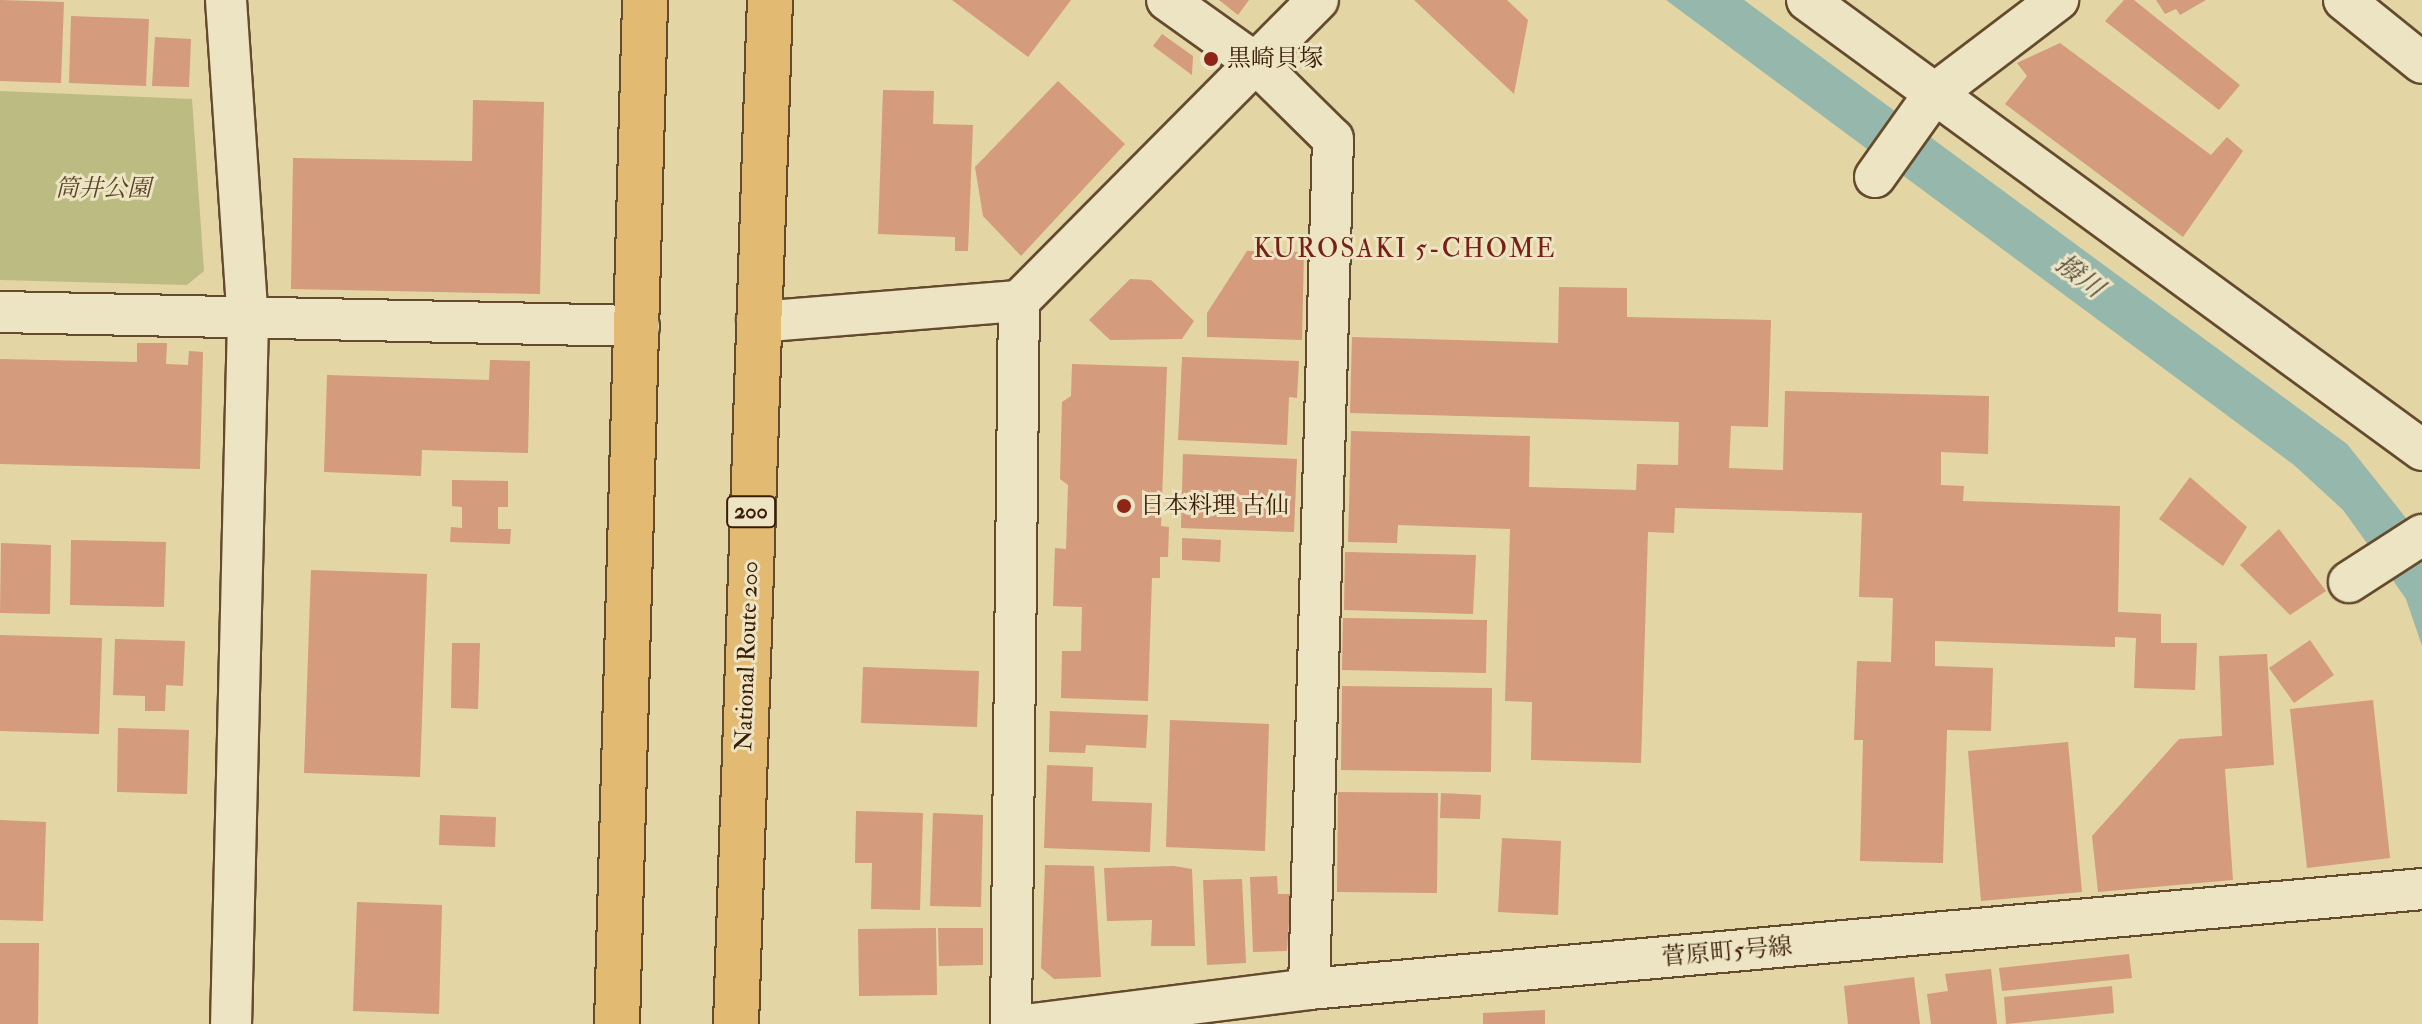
<!DOCTYPE html>
<html>
<head>
<meta charset="utf-8">
<style>
	body { margin:0 }
	#map { position:relative; width:2422px; height:1024px; overflow:hidden; background:#e4d5a5; font-family:"IM FELL Double Pica","Noto Serif JP",serif }
	div>[style] { position:absolute }
	[style*='--x'] { left:calc(var(--x)*1px); top:calc(var(--y)*1px); width:calc(var(--w)*1px); rotate:calc(var(--a)*1deg) }
	.green>* { inset:0; background:#bcbb81 }
	.water>* { inset:0; background:#96b8ac }
	.building>* { inset:0; background:#d49b7c }
	.roads { filter:drop-shadow(2px 0 #654b2e) drop-shadow(-2px 0 #654b2e) drop-shadow(0 2px #654b2e) drop-shadow(0 -2px #654b2e) }
	.street>* { height:40px; margin:-20px; padding:0 20px; transform-origin:20px; border-radius:20px; background:#ede4c4 }
	.highway>* { height:44px; margin:-22px; padding:0 22px; transform-origin:22px; border-radius:22px; background:#e2ba72 }
	.dots>* { width:22px; height:22px; translate:-50% -50%; box-sizing:border-box; border:4px solid #ede4c4; border-radius:50% }
	span { translate:-50% -50%; white-space:nowrap; text-align:center; line-height:1.15; -webkit-text-stroke:6px #ede4c4; paint-order:stroke }
	.shield-label span { padding:2px 6px; background:#ede4c4; border:2px solid; border-radius:6px; -webkit-text-stroke-width:0 }
	.shield-label { font-size:22px; color:#3b1d07; font-weight:700 }
	.poi-label { font-size:24px; color:#3b1d07 }
	.left { translate:0 -50%; text-align:left }
	.park-label { font-size:24px; color:#5b4426; font-style:italic }
	.street-label { font-size:24px; color:#3b1d07 }
	.neighbourhood-label { font-size:26px; color:#7a1f14; letter-spacing:2px }
	.water-label { font-size:26px; color:#564c39; font-style:italic }
</style>
</head>
<body>
<div id="map">
	<div class="green">
		<div style="clip-path:polygon(0 91px,192px 99px,204px 271px,187px 285px,0 280px)"></div>
	</div>
	<div class="water">
		<div style="clip-path:polygon(1666px 0,1744px 0,2347px 444px,2422px 538px,2422px 646px,2406px 599px,2364px 539px,2343px 510px,2294px 465px)"></div>
	</div>
	<div class="building">
		<div style="clip-path:polygon(0 0,64px 2px,61px 83px,0 81px)"></div>
		<div style="clip-path:polygon(952px 0,1071px 0,1028px 57px)"></div>
		<div style="clip-path:polygon(1219px 0,1249px 0,1238px 15px)"></div>
		<div style="clip-path:polygon(1414px 0,1507px 0,1528px 20px,1514px 94px)"></div>
		<div style="clip-path:polygon(2124px 0,2134px 0,2240px 85px,2219px 110px,2105px 21px)"></div>
		<div style="clip-path:polygon(2156px 0,2206px 0,2180px 15px,2176px 9px,2165px 14px)"></div>
		<div style="clip-path:polygon(71px 16px,149px 19px,146px 86px,69px 83px)"></div>
		<div style="clip-path:polygon(1162px 34px,1193px 56px,1192px 75px,1153px 46px)"></div>
		<div style="clip-path:polygon(155px 37px,191px 39px,189px 87px,152px 86px)"></div>
		<div style="clip-path:polygon(2060px 43px,2211px 155px,2227px 137px,2243px 151px,2183px 237px,2005px 104px,2027px 76px,2017px 63px)"></div>
		<div style="clip-path:polygon(1058px 81px,1125px 144px,1021px 256px,983px 216px,975px 167px)"></div>
		<div style="clip-path:polygon(883px 90px,934px 91px,933px 124px,973px 125px,968px 251px,955px 251px,955px 237px,878px 234px)"></div>
		<div style="clip-path:polygon(473px 100px,544px 102px,540px 294px,291px 289px,293px 158px,472px 161px)"></div>
		<div style="clip-path:polygon(1247px 251px,1304px 252px,1302px 340px,1207px 337px,1207px 313px)"></div>
		<div style="clip-path:polygon(1130px 279px,1151px 280px,1194px 321px,1182px 339px,1110px 340px,1089px 320px)"></div>
		<div style="clip-path:polygon(1559px 287px,1627px 288px,1627px 317px,1771px 320px,1768px 427px,1731px 426px,1729px 468px,1783px 470px,1785px 391px,1989px 396px,1988px 454px,1941px 452px,1941px 485px,1964px 486px,1963px 501px,2120px 506px,2118px 612px,2161px 614px,2161px 643px,2197px 643px,2195px 690px,2134px 688px,2136px 638px,2115px 637px,2115px 647px,1935px 641px,1935px 666px,1993px 668px,1991px 731px,1947px 730px,1943px 863px,1860px 861px,1863px 740px,1854px 740px,1857px 661px,1891px 662px,1893px 598px,1859px 597px,1862px 513px,1675px 508px,1674px 533px,1648px 532px,1641px 763px,1531px 760px,1532px 702px,1505px 701px,1510px 529px,1398px 525px,1397px 543px,1348px 542px,1351px 431px,1530px 436px,1529px 487px,1636px 490px,1637px 464px,1678px 465px,1679px 422px,1350px 413px,1352px 337px,1558px 343px)"></div>
		<div style="clip-path:polygon(137px 343px,167px 343px,166px 364px,188px 365px,189px 351px,203px 352px,200px 469px,0 464px,0 359px,137px 362px)"></div>
		<div style="clip-path:polygon(1182px 357px,1299px 361px,1297px 398px,1289px 397px,1287px 445px,1178px 440px)"></div>
		<div style="clip-path:polygon(490px 360px,530px 361px,528px 453px,422px 450px,421px 476px,324px 472px,327px 375px,489px 380px)"></div>
		<div style="clip-path:polygon(1072px 364px,1167px 367px,1161px 526px,1169px 527px,1168px 557px,1160px 557px,1160px 578px,1152px 578px,1148px 701px,1061px 698px,1062px 651px,1081px 651px,1082px 607px,1053px 606px,1055px 548px,1066px 549px,1068px 485px,1060px 479px,1062px 402px,1071px 396px)"></div>
		<div style="clip-path:polygon(1183px 454px,1297px 459px,1294px 532px,1181px 528px)"></div>
		<div style="clip-path:polygon(2190px 477px,2247px 527px,2223px 566px,2159px 519px)"></div>
		<div style="clip-path:polygon(452px 480px,508px 481px,508px 507px,498px 507px,498px 529px,511px 529px,510px 544px,450px 542px,451px 527px,462px 528px,462px 507px,452px 506px)"></div>
		<div style="clip-path:polygon(2279px 529px,2326px 591px,2290px 615px,2240px 565px)"></div>
		<div style="clip-path:polygon(1182px 538px,1221px 540px,1220px 562px,1182px 560px)"></div>
		<div style="clip-path:polygon(71px 540px,166px 542px,164px 607px,70px 605px)"></div>
		<div style="clip-path:polygon(1px 543px,51px 545px,50px 614px,0 613px)"></div>
		<div style="clip-path:polygon(1345px 552px,1476px 555px,1473px 614px,1344px 610px)"></div>
		<div style="clip-path:polygon(311px 570px,427px 574px,420px 777px,304px 773px)"></div>
		<div style="clip-path:polygon(1343px 618px,1487px 620px,1486px 673px,1342px 670px)"></div>
		<div style="clip-path:polygon(0 635px,102px 638px,99px 734px,0 731px)"></div>
		<div style="clip-path:polygon(115px 639px,185px 641px,183px 686px,166px 685px,165px 711px,145px 711px,145px 696px,113px 695px)"></div>
		<div style="clip-path:polygon(2310px 640px,2334px 675px,2294px 703px,2269px 668px)"></div>
		<div style="clip-path:polygon(452px 643px,480px 643px,478px 709px,451px 708px)"></div>
		<div style="clip-path:polygon(2267px 654px,2274px 765px,2225px 769px,2233px 880px,2098px 892px,2092px 836px,2179px 739px,2222px 736px,2219px 656px)"></div>
		<div style="clip-path:polygon(863px 667px,979px 671px,977px 727px,861px 723px)"></div>
		<div style="clip-path:polygon(1342px 686px,1492px 688px,1491px 772px,1341px 770px)"></div>
		<div style="clip-path:polygon(2373px 700px,2390px 858px,2307px 868px,2290px 709px)"></div>
		<div style="clip-path:polygon(1050px 711px,1148px 715px,1146px 748px,1086px 745px,1085px 753px,1049px 752px)"></div>
		<div style="clip-path:polygon(1170px 720px,1269px 724px,1265px 851px,1166px 847px)"></div>
		<div style="clip-path:polygon(118px 728px,189px 730px,187px 794px,117px 792px)"></div>
		<div style="clip-path:polygon(2068px 742px,2082px 892px,1981px 901px,1968px 751px)"></div>
		<div style="clip-path:polygon(1047px 765px,1093px 767px,1092px 801px,1152px 803px,1150px 852px,1044px 848px)"></div>
		<div style="clip-path:polygon(1338px 792px,1438px 793px,1437px 893px,1337px 892px)"></div>
		<div style="clip-path:polygon(1441px 793px,1481px 795px,1480px 819px,1440px 818px)"></div>
		<div style="clip-path:polygon(856px 811px,923px 813px,920px 910px,871px 909px,872px 863px,855px 863px)"></div>
		<div style="clip-path:polygon(933px 813px,983px 815px,981px 907px,930px 906px)"></div>
		<div style="clip-path:polygon(440px 815px,496px 817px,495px 847px,439px 845px)"></div>
		<div style="clip-path:polygon(0 820px,46px 822px,43px 921px,0 920px)"></div>
		<div style="clip-path:polygon(1502px 838px,1561px 841px,1558px 915px,1498px 912px)"></div>
		<div style="clip-path:polygon(1045px 865px,1094px 866px,1101px 977px,1054px 979px,1041px 968px)"></div>
		<div style="clip-path:polygon(1174px 866px,1192px 869px,1195px 946px,1151px 946px,1152px 920px,1107px 921px,1104px 868px)"></div>
		<div style="clip-path:polygon(1277px 876px,1278px 894px,1291px 894px,1287px 951px,1253px 952px,1250px 877px)"></div>
		<div style="clip-path:polygon(1242px 879px,1246px 963px,1207px 965px,1203px 880px)"></div>
		<div style="clip-path:polygon(357px 902px,442px 905px,439px 1014px,353px 1011px)"></div>
		<div style="clip-path:polygon(936px 928px,937px 995px,859px 996px,858px 929px)"></div>
		<div style="clip-path:polygon(938px 928px,983px 928px,983px 965px,939px 966px)"></div>
		<div style="clip-path:polygon(0 943px,39px 943px,38px 1024px,0 1024px)"></div>
		<div style="clip-path:polygon(2129px 954px,2132px 978px,2002px 991px,1999px 968px)"></div>
		<div style="clip-path:polygon(1991px 969px,1997px 1024px,1931px 1024px,1927px 994px,1948px 991px,1945px 974px)"></div>
		<div style="clip-path:polygon(1914px 977px,1920px 1024px,1848px 1024px,1844px 986px)"></div>
		<div style="clip-path:polygon(2112px 986px,2114px 1013px,2006px 1024px,2004px 997px)"></div>
		<div style="clip-path:polygon(1545px 1010px,1545px 1024px,1483px 1024px,1483px 1013px)"></div>
	</div>
	<div class="roads">
		<div class="street">
			<div style="--x:226;--y:0;--w:321;--a:86.1"></div>
			<div style="--x:248;--y:320;--w:704;--a:91.38"></div>
			<div style="--x:1167;--y:0;--w:112;--a:35.5"></div>
			<div style="--x:1258;--y:65;--w:105;--a:44.6"></div>
			<div style="--x:1333;--y:139;--w:850;--a:91.62"></div>
			<div style="--x:1807;--y:0;--w:762;--a:36.19"></div>
			<div style="--x:2344;--y:0;--w:100;--a:38.9"></div>
			<div style="--x:1875;--y:177;--w:102;--a:-54.6"></div>
			<div style="--x:1934;--y:94;--w:156;--a:-37.2"></div>
			<div style="--x:0;--y:312;--w:639;--a:1.26"></div>
			<div style="--x:757;--y:322;--w:263;--a:-4.6"></div>
			<div style="--x:1019;--y:301;--w:424;--a:-45.2"></div>
			<div style="--x:2349;--y:582;--w:87;--a:-32.8"></div>
			<div style="--x:1011;--y:1024;--w:723;--a:-89.37"></div>
			<div style="--x:1033;--y:1024;--w:278;--a:-7.2"></div>
			<div style="--x:1309;--y:989;--w:1117;--a:-5.13"></div>
		</div>
		<div class="highway">
			<div style="--x:617;--y:1024;--w:1024;--a:-88.43"></div>
			<div style="--x:736;--y:1024;--w:1025;--a:-88.1"></div>
		</div>
	</div>
	<div class="dots">
		<div style="left:1211px;top:59px;background:#8f2418"></div>
		<div style="left:1124px;top:506px;background:#8f2418"></div>
	</div>
	<div class="shield-label">
		<span style="left:751px;top:512px">200</span>
	</div>
	<div class="poi-label">
		<span class="left" style="left:1227px;top:59px">黒崎貝塚</span>
		<span class="left" style="left:1140px;top:506px">日本料理 古仙</span>
	</div>
	<div class="park-label">
		<span style="left:103px;top:189px">筒井公園</span>
	</div>
	<div class="street-label">
		<span style="left:747px;top:656px;rotate:-88deg">National Route 200</span>
		<span style="left:1727px;top:952px;rotate:-5deg">菅原町5号線</span>
	</div>
	<div class="neighbourhood-label">
		<span style="left:1405px;top:250px">KUROSAKI 5-CHOME</span>
	</div>
	<div class="water-label">
		<span style="left:2079px;top:277px;rotate:37deg">撥川</span>
	</div>
</div>
</body>
</html>
